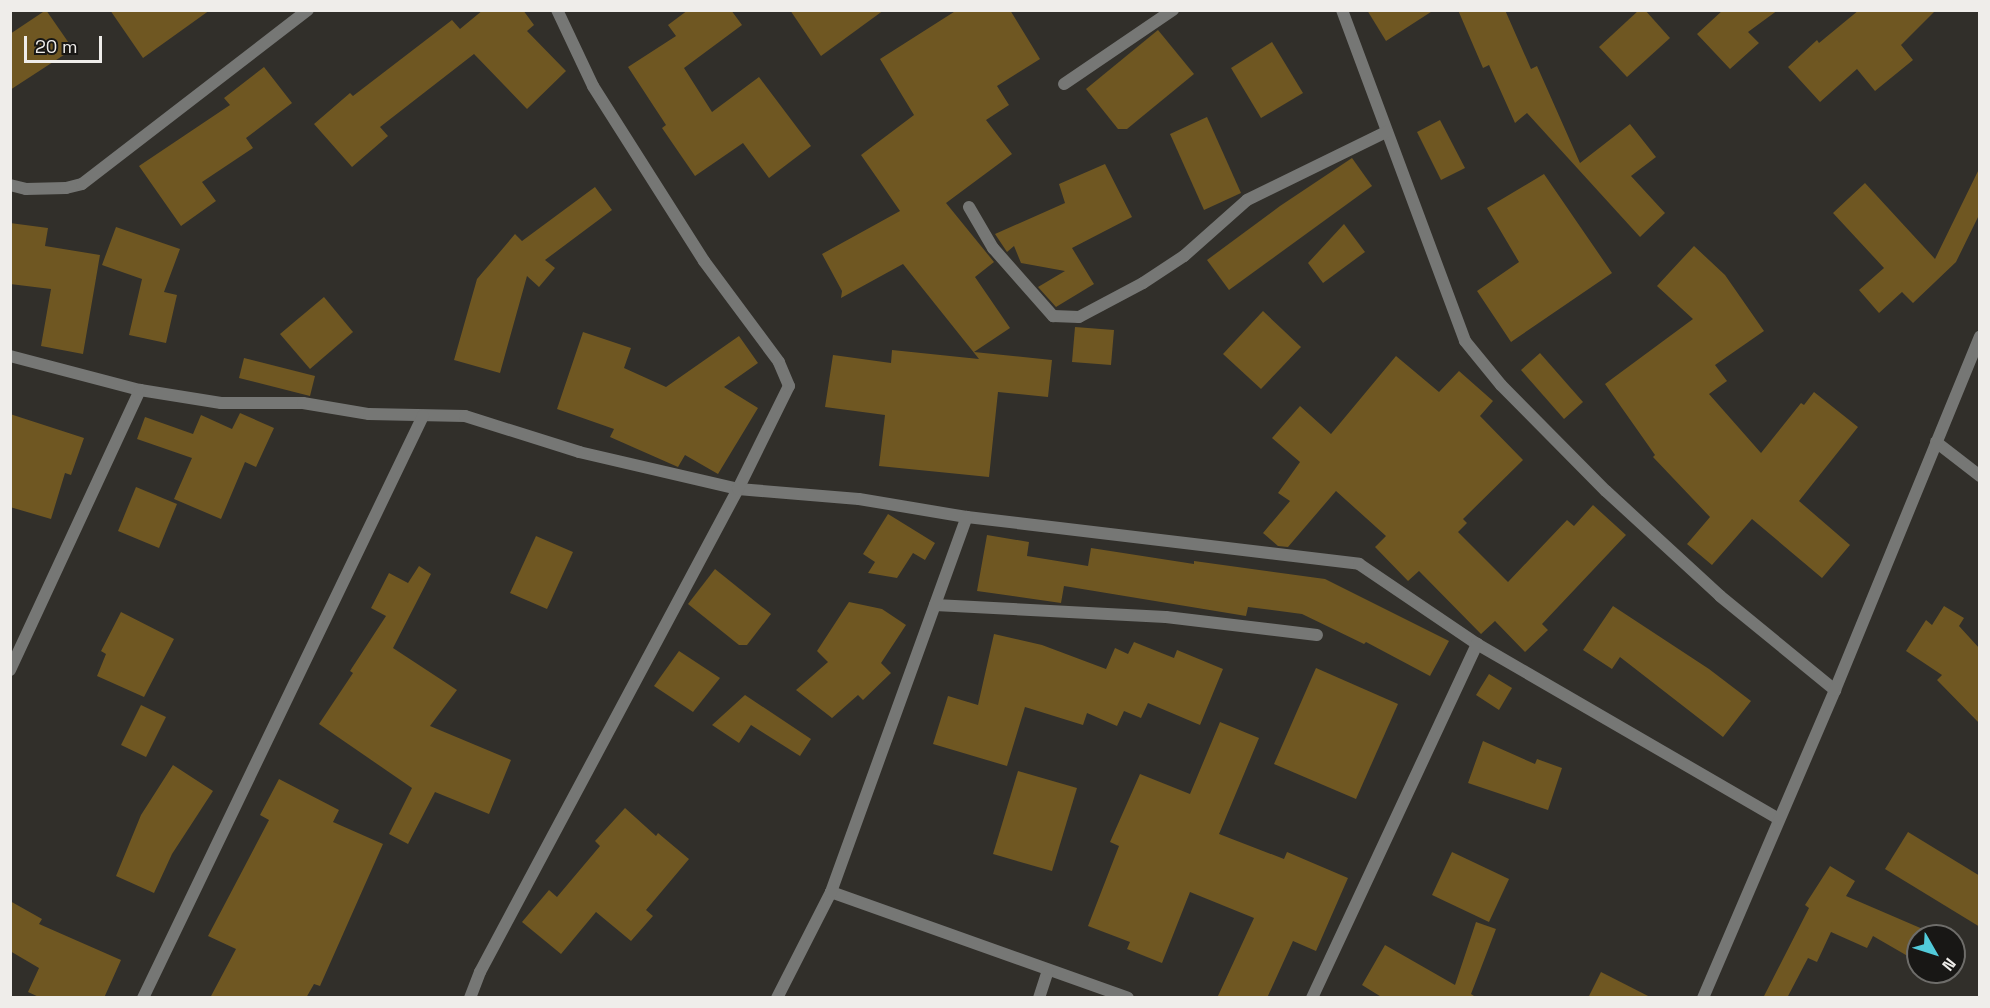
<!DOCTYPE html>
<html>
<head>
<meta charset="utf-8">
<style>
	body { margin:0 }
	#map { position:relative; width:1990px; height:1008px; overflow:hidden; background:#312f2a; font-family:"Space Grotesk",sans-serif }
	div>[style] { position:absolute }
	[style*='--x'] { left:calc(var(--x)*1px); top:calc(var(--y)*1px); width:calc(var(--w)*1px); rotate:calc(var(--a)*1deg) }
	.building>* { inset:0; background:#6f5722 }
	.minor>* { height:12px; margin:-6px; padding:0 6px; transform-origin:6px; border-radius:6px; background:#767775 }
	.tertiary>* { height:12px; margin:-6px; padding:0 6px; transform-origin:6px; border-radius:6px; background:#767775 }
	span { translate:-50% -50%; white-space:nowrap; text-align:center; line-height:1.15; -webkit-text-stroke:6px #181715; paint-order:stroke }
	.frame { position:absolute; inset:0; border:12px solid #efedea; pointer-events:none }
	.north { position:absolute; left:1906px; top:924px; width:60px; height:60px; box-sizing:border-box; background:#181715; border:2px solid #6e6d6a; border-radius:50%; rotate:129deg; font-size:16px; font-weight:700; line-height:24px; text-align:center; color:#efedea }
	.north::after { content:''; display:block; margin:auto; width:21px; height:27px; background:#52cbda; clip-path:polygon(50% 0,100% 100%,50% 72%,0 100%) }
	.scale { position:absolute; left:24px; top:36px; width:78px; height:27px; box-sizing:border-box; border:3px solid #efedea; border-top:0; padding-left:8px; font-size:18px; line-height:21px; white-space:nowrap; color:#efedea; -webkit-text-stroke:4px #181715; paint-order:stroke }
</style>
</head>
<body>
<div id="map">
	<div class="building">
		<div style="clip-path:polygon(46px 10px,73px 49px,10px 90px,10px 34px)"></div>
		<div style="clip-path:polygon(110px 10px,210px 10px,143px 58px)"></div>
		<div style="clip-path:polygon(483px 10px,523px 10px,534px 25px,527px 31px,566px 71px,527px 109px,474px 54px,380px 127px,388px 136px,352px 167px,314px 124px,350px 93px,353px 96px,452px 20px,460px 29px)"></div>
		<div style="clip-path:polygon(688px 10px,731px 10px,742px 25px,684px 68px,712px 112px,759px 77px,811px 146px,769px 178px,743px 143px,695px 176px,662px 128px,666px 125px,628px 67px,676px 36px,668px 25px)"></div>
		<div style="clip-path:polygon(790px 10px,884px 10px,821px 56px)"></div>
		<div style="clip-path:polygon(957px 10px,1010px 10px,1040px 59px,997px 86px,1009px 105px,986px 120px,1012px 154px,946px 203px,994px 262px,975px 277px,1010px 328px,974px 352px,1052px 360px,1048px 397px,998px 392px,989px 477px,879px 466px,885px 415px,825px 407px,833px 355px,891px 363px,892px 350px,979px 359px,903px 264px,841px 298px,842px 291px,822px 254px,900px 211px,861px 155px,914px 115px,880px 59px)"></div>
		<div style="clip-path:polygon(1367px 10px,1434px 10px,1386px 41px)"></div>
		<div style="clip-path:polygon(1458px 10px,1505px 10px,1531px 69px,1537px 66px,1580px 163px,1630px 124px,1656px 157px,1631px 176px,1665px 213px,1640px 237px,1527px 113px,1515px 123px,1489px 65px,1483px 68px)"></div>
		<div style="clip-path:polygon(1639px 10px,1645px 10px,1670px 38px,1627px 77px,1599px 47px)"></div>
		<div style="clip-path:polygon(1723px 10px,1778px 10px,1748px 32px,1759px 43px,1730px 69px,1697px 34px)"></div>
		<div style="clip-path:polygon(1859px 10px,1936px 10px,1901px 45px,1913px 60px,1875px 91px,1857px 69px,1820px 102px,1788px 67px,1817px 40px,1819px 43px)"></div>
		<div style="clip-path:polygon(1158px 30px,1194px 74px,1127px 129px,1118px 129px,1086px 89px)"></div>
		<div style="clip-path:polygon(1272px 42px,1303px 93px,1261px 118px,1231px 68px)"></div>
		<div style="clip-path:polygon(264px 67px,292px 103px,246px 138px,253px 148px,202px 182px,216px 201px,181px 226px,139px 166px,230px 105px,224px 98px)"></div>
		<div style="clip-path:polygon(1207px 117px,1241px 193px,1204px 210px,1170px 134px)"></div>
		<div style="clip-path:polygon(1440px 120px,1465px 168px,1441px 180px,1417px 132px)"></div>
		<div style="clip-path:polygon(1352px 158px,1372px 186px,1229px 290px,1207px 260px,1280px 206px)"></div>
		<div style="clip-path:polygon(1105px 164px,1132px 217px,1072px 248px,1094px 284px,1056px 307px,1038px 287px,1065px 271px,1021px 263px,1014px 246px,1007px 252px,995px 234px,1065px 203px,1059px 184px)"></div>
		<div style="clip-path:polygon(1980px 167px,1980px 213px,1956px 262px,1913px 303px,1902px 292px,1879px 313px,1859px 290px,1884px 268px,1833px 213px,1865px 183px,1935px 259px)"></div>
		<div style="clip-path:polygon(1544px 174px,1612px 273px,1511px 342px,1477px 291px,1519px 262px,1487px 208px)"></div>
		<div style="clip-path:polygon(595px 187px,612px 210px,545px 260px,555px 268px,539px 287px,527px 276px,500px 373px,454px 360px,477px 279px,515px 234px,522px 241px)"></div>
		<div style="clip-path:polygon(10px 223px,48px 228px,45px 246px,100px 255px,83px 354px,41px 346px,51px 289px,10px 284px)"></div>
		<div style="clip-path:polygon(1344px 224px,1365px 252px,1323px 283px,1308px 263px)"></div>
		<div style="clip-path:polygon(116px 227px,180px 249px,164px 292px,177px 295px,166px 343px,129px 335px,142px 279px,102px 265px)"></div>
		<div style="clip-path:polygon(1694px 246px,1725px 275px,1764px 331px,1715px 365px,1727px 381px,1709px 394px,1761px 453px,1801px 403px,1804px 405px,1814px 392px,1858px 427px,1799px 501px,1850px 545px,1822px 578px,1752px 519px,1712px 565px,1687px 544px,1710px 517px,1653px 457px,1655px 455px,1605px 384px,1693px 319px,1657px 286px)"></div>
		<div style="clip-path:polygon(324px 297px,353px 332px,310px 369px,280px 334px)"></div>
		<div style="clip-path:polygon(1263px 311px,1301px 347px,1261px 389px,1223px 354px)"></div>
		<div style="clip-path:polygon(1075px 327px,1114px 330px,1111px 365px,1072px 362px)"></div>
		<div style="clip-path:polygon(583px 332px,631px 348px,624px 368px,666px 387px,739px 336px,758px 363px,724px 387px,758px 408px,718px 474px,685px 455px,678px 467px,610px 437px,614px 429px,557px 409px)"></div>
		<div style="clip-path:polygon(1540px 353px,1583px 402px,1564px 419px,1521px 370px)"></div>
		<div style="clip-path:polygon(1396px 356px,1439px 392px,1459px 371px,1493px 401px,1480px 416px,1523px 460px,1463px 519px,1467px 523px,1458px 532px,1508px 582px,1567px 520px,1574px 526px,1593px 505px,1626px 535px,1542px 624px,1548px 630px,1525px 652px,1495px 621px,1481px 634px,1419px 571px,1408px 581px,1375px 547px,1386px 536px,1336px 491px,1288px 547px,1278px 546px,1263px 533px,1290px 501px,1278px 493px,1300px 462px,1272px 438px,1300px 406px,1331px 434px)"></div>
		<div style="clip-path:polygon(244px 358px,315px 376px,310px 396px,239px 378px)"></div>
		<div style="clip-path:polygon(240px 413px,274px 428px,256px 467px,245px 462px,221px 519px,174px 499px,192px 458px,137px 439px,145px 417px,193px 434px,201px 415px,232px 429px)"></div>
		<div style="clip-path:polygon(10px 414px,84px 438px,71px 475px,65px 473px,51px 519px,10px 507px)"></div>
		<div style="clip-path:polygon(136px 487px,177px 504px,159px 548px,118px 531px)"></div>
		<div style="clip-path:polygon(888px 514px,935px 543px,925px 560px,913px 553px,897px 578px,868px 573px,875px 562px,863px 554px)"></div>
		<div style="clip-path:polygon(987px 535px,1029px 542px,1027px 556px,1088px 566px,1091px 548px,1194px 564px,1194px 561px,1325px 579px,1449px 641px,1430px 676px,1366px 642px,1364px 644px,1302px 614px,1248px 607px,1246px 616px,1064px 586px,1061px 603px,977px 591px)"></div>
		<div style="clip-path:polygon(536px 536px,573px 552px,547px 609px,510px 593px)"></div>
		<div style="clip-path:polygon(419px 566px,431px 574px,393px 648px,457px 690px,430px 726px,511px 760px,489px 814px,435px 792px,408px 844px,389px 834px,412px 788px,319px 724px,353px 673px,350px 671px,386px 616px,371px 608px,389px 573px,408px 583px)"></div>
		<div style="clip-path:polygon(715px 569px,771px 614px,747px 645px,739px 645px,688px 604px)"></div>
		<div style="clip-path:polygon(849px 602px,882px 609px,906px 625px,881px 663px,891px 673px,863px 700px,858px 695px,832px 718px,796px 690px,828px 662px,817px 651px)"></div>
		<div style="clip-path:polygon(1613px 606px,1709px 669px,1751px 701px,1723px 737px,1620px 657px,1612px 669px,1583px 650px)"></div>
		<div style="clip-path:polygon(1944px 606px,1964px 618px,1959px 626px,1980px 649px,1980px 724px,1937px 680px,1942px 675px,1906px 651px,1926px 620px,1932px 625px)"></div>
		<div style="clip-path:polygon(121px 612px,174px 639px,144px 697px,97px 676px,106px 654px,101px 651px)"></div>
		<div style="clip-path:polygon(994px 634px,1042px 645px,1106px 669px,1115px 648px,1128px 654px,1134px 642px,1174px 658px,1177px 650px,1223px 669px,1200px 725px,1148px 703px,1141px 718px,1124px 711px,1117px 726px,1087px 713px,1083px 725px,1025px 707px,1007px 766px,933px 744px,948px 696px,978px 705px)"></div>
		<div style="clip-path:polygon(679px 651px,720px 678px,693px 712px,654px 686px)"></div>
		<div style="clip-path:polygon(1316px 668px,1398px 704px,1356px 799px,1274px 764px)"></div>
		<div style="clip-path:polygon(1489px 674px,1512px 688px,1499px 710px,1476px 695px)"></div>
		<div style="clip-path:polygon(745px 695px,811px 739px,800px 756px,751px 725px,739px 743px,712px 725px)"></div>
		<div style="clip-path:polygon(141px 705px,166px 717px,146px 757px,121px 745px)"></div>
		<div style="clip-path:polygon(1220px 722px,1259px 738px,1219px 834px,1284px 859px,1287px 852px,1348px 878px,1316px 951px,1293px 941px,1267px 998px,1217px 998px,1254px 918px,1190px 892px,1162px 963px,1127px 949px,1130px 942px,1088px 926px,1119px 846px,1110px 842px,1140px 774px,1190px 794px)"></div>
		<div style="clip-path:polygon(1483px 741px,1535px 764px,1537px 759px,1562px 768px,1548px 810px,1468px 783px)"></div>
		<div style="clip-path:polygon(173px 765px,213px 791px,172px 854px,154px 893px,116px 876px,141px 815px)"></div>
		<div style="clip-path:polygon(1018px 771px,1077px 788px,1052px 871px,993px 854px)"></div>
		<div style="clip-path:polygon(279px 779px,339px 810px,333px 822px,383px 844px,320px 986px,314px 984px,306px 998px,210px 998px,236px 949px,208px 936px,269px 820px,260px 815px)"></div>
		<div style="clip-path:polygon(625px 808px,656px 836px,658px 833px,689px 859px,646px 910px,653px 916px,631px 941px,596px 912px,561px 954px,522px 922px,549px 890px,557px 897px,600px 846px,595px 841px)"></div>
		<div style="clip-path:polygon(1908px 832px,1980px 876px,1980px 927px,1885px 869px)"></div>
		<div style="clip-path:polygon(1452px 852px,1509px 879px,1489px 922px,1432px 895px)"></div>
		<div style="clip-path:polygon(1830px 866px,1855px 881px,1846px 896px,1939px 936px,1918px 936px,1918px 962px,1873px 936px,1867px 948px,1831px 932px,1817px 962px,1808px 958px,1787px 998px,1763px 998px,1809px 908px,1805px 905px)"></div>
		<div style="clip-path:polygon(10px 901px,42px 919px,39px 924px,121px 960px,104px 998px,41px 998px,28px 992px,39px 968px,10px 951px)"></div>
		<div style="clip-path:polygon(1476px 922px,1496px 929px,1471px 994px,1477px 998px,1383px 998px,1362px 985px,1385px 945px,1455px 985px)"></div>
		<div style="clip-path:polygon(1601px 972px,1652px 998px,1588px 998px)"></div>
	</div>
	<div class="minor">
		<div style="--x:1342;--y:10;--w:353;--a:69.6"></div>
		<div style="--x:1465;--y:341;--w:57;--a:50.7"></div>
		<div style="--x:1501;--y:385;--w:149;--a:45.3"></div>
		<div style="--x:1606;--y:491;--w:155;--a:42.6"></div>
		<div style="--x:1720;--y:596;--w:149;--a:39.3"></div>
		<div style="--x:1064;--y:84;--w:132;--a:-34.2"></div>
		<div style="--x:10;--y:185;--w:16;--a:14"></div>
		<div style="--x:26;--y:189;--w:40;--a:-1.4"></div>
		<div style="--x:66;--y:188;--w:16;--a:-14"></div>
		<div style="--x:82;--y:184;--w:285;--a:-37.6"></div>
		<div style="--x:969;--y:207;--w:48;--a:59.7"></div>
		<div style="--x:993;--y:248;--w:91;--a:48.6"></div>
		<div style="--x:1053;--y:316;--w:26;--a:2"></div>
		<div style="--x:1079;--y:317;--w:72;--a:-28"></div>
		<div style="--x:1143;--y:283;--w:49;--a:-33.4"></div>
		<div style="--x:1184;--y:256;--w:84;--a:-41.6"></div>
		<div style="--x:1247;--y:200;--w:155;--a:-26.1"></div>
		<div style="--x:10;--y:356;--w:134;--a:14.7"></div>
		<div style="--x:140;--y:390;--w:82;--a:9.1"></div>
		<div style="--x:221;--y:403;--w:82;--a:0"></div>
		<div style="--x:303;--y:403;--w:67;--a:9.5"></div>
		<div style="--x:369;--y:414;--w:96;--a:1.2"></div>
		<div style="--x:465;--y:416;--w:120;--a:17.5"></div>
		<div style="--x:579;--y:452;--w:163;--a:13.1"></div>
		<div style="--x:738;--y:489;--w:121;--a:4.7"></div>
		<div style="--x:859;--y:499;--w:109;--a:9.5"></div>
		<div style="--x:967;--y:517;--w:395;--a:6.8"></div>
		<div style="--x:1359;--y:564;--w:143;--a:34.1"></div>
		<div style="--x:1477;--y:644;--w:349;--a:30.1"></div>
		<div style="--x:1936;--y:442;--w:56;--a:37.7"></div>
		<div style="--x:935;--y:605;--w:231;--a:3"></div>
		<div style="--x:1166;--y:617;--w:152;--a:6.8"></div>
		<div style="--x:10;--y:670;--w:309;--a:-65.1"></div>
		<div style="--x:831;--y:892;--w:315;--a:19.6"></div>
		<div style="--x:143;--y:998;--w:646;--a:-64.31"></div>
		<div style="--x:470;--y:998;--w:28;--a:-69"></div>
		<div style="--x:480;--y:972;--w:548;--a:-61.89"></div>
		<div style="--x:738;--y:489;--w:115;--a:-63.7"></div>
		<div style="--x:789;--y:386;--w:26;--a:-113"></div>
		<div style="--x:779;--y:362;--w:126;--a:-126.6"></div>
		<div style="--x:704;--y:261;--w:207;--a:-122.4"></div>
		<div style="--x:593;--y:86;--w:84;--a:-115.3"></div>
		<div style="--x:777;--y:998;--w:119;--a:-63"></div>
		<div style="--x:831;--y:892;--w:399;--a:-70.1"></div>
		<div style="--x:1039;--y:998;--w:29;--a:-72"></div>
		<div style="--x:1312;--y:998;--w:391;--a:-65"></div>
	</div>
	<div class="tertiary">
		<div style="--x:1703;--y:998;--w:335;--a:-66.8"></div>
		<div style="--x:1835;--y:690;--w:382;--a:-67.7"></div>
	</div>
	<div class="frame"></div>
	<div class="north">N</div>
	<div class="scale">20 m</div>
</div>
</body>
</html>
